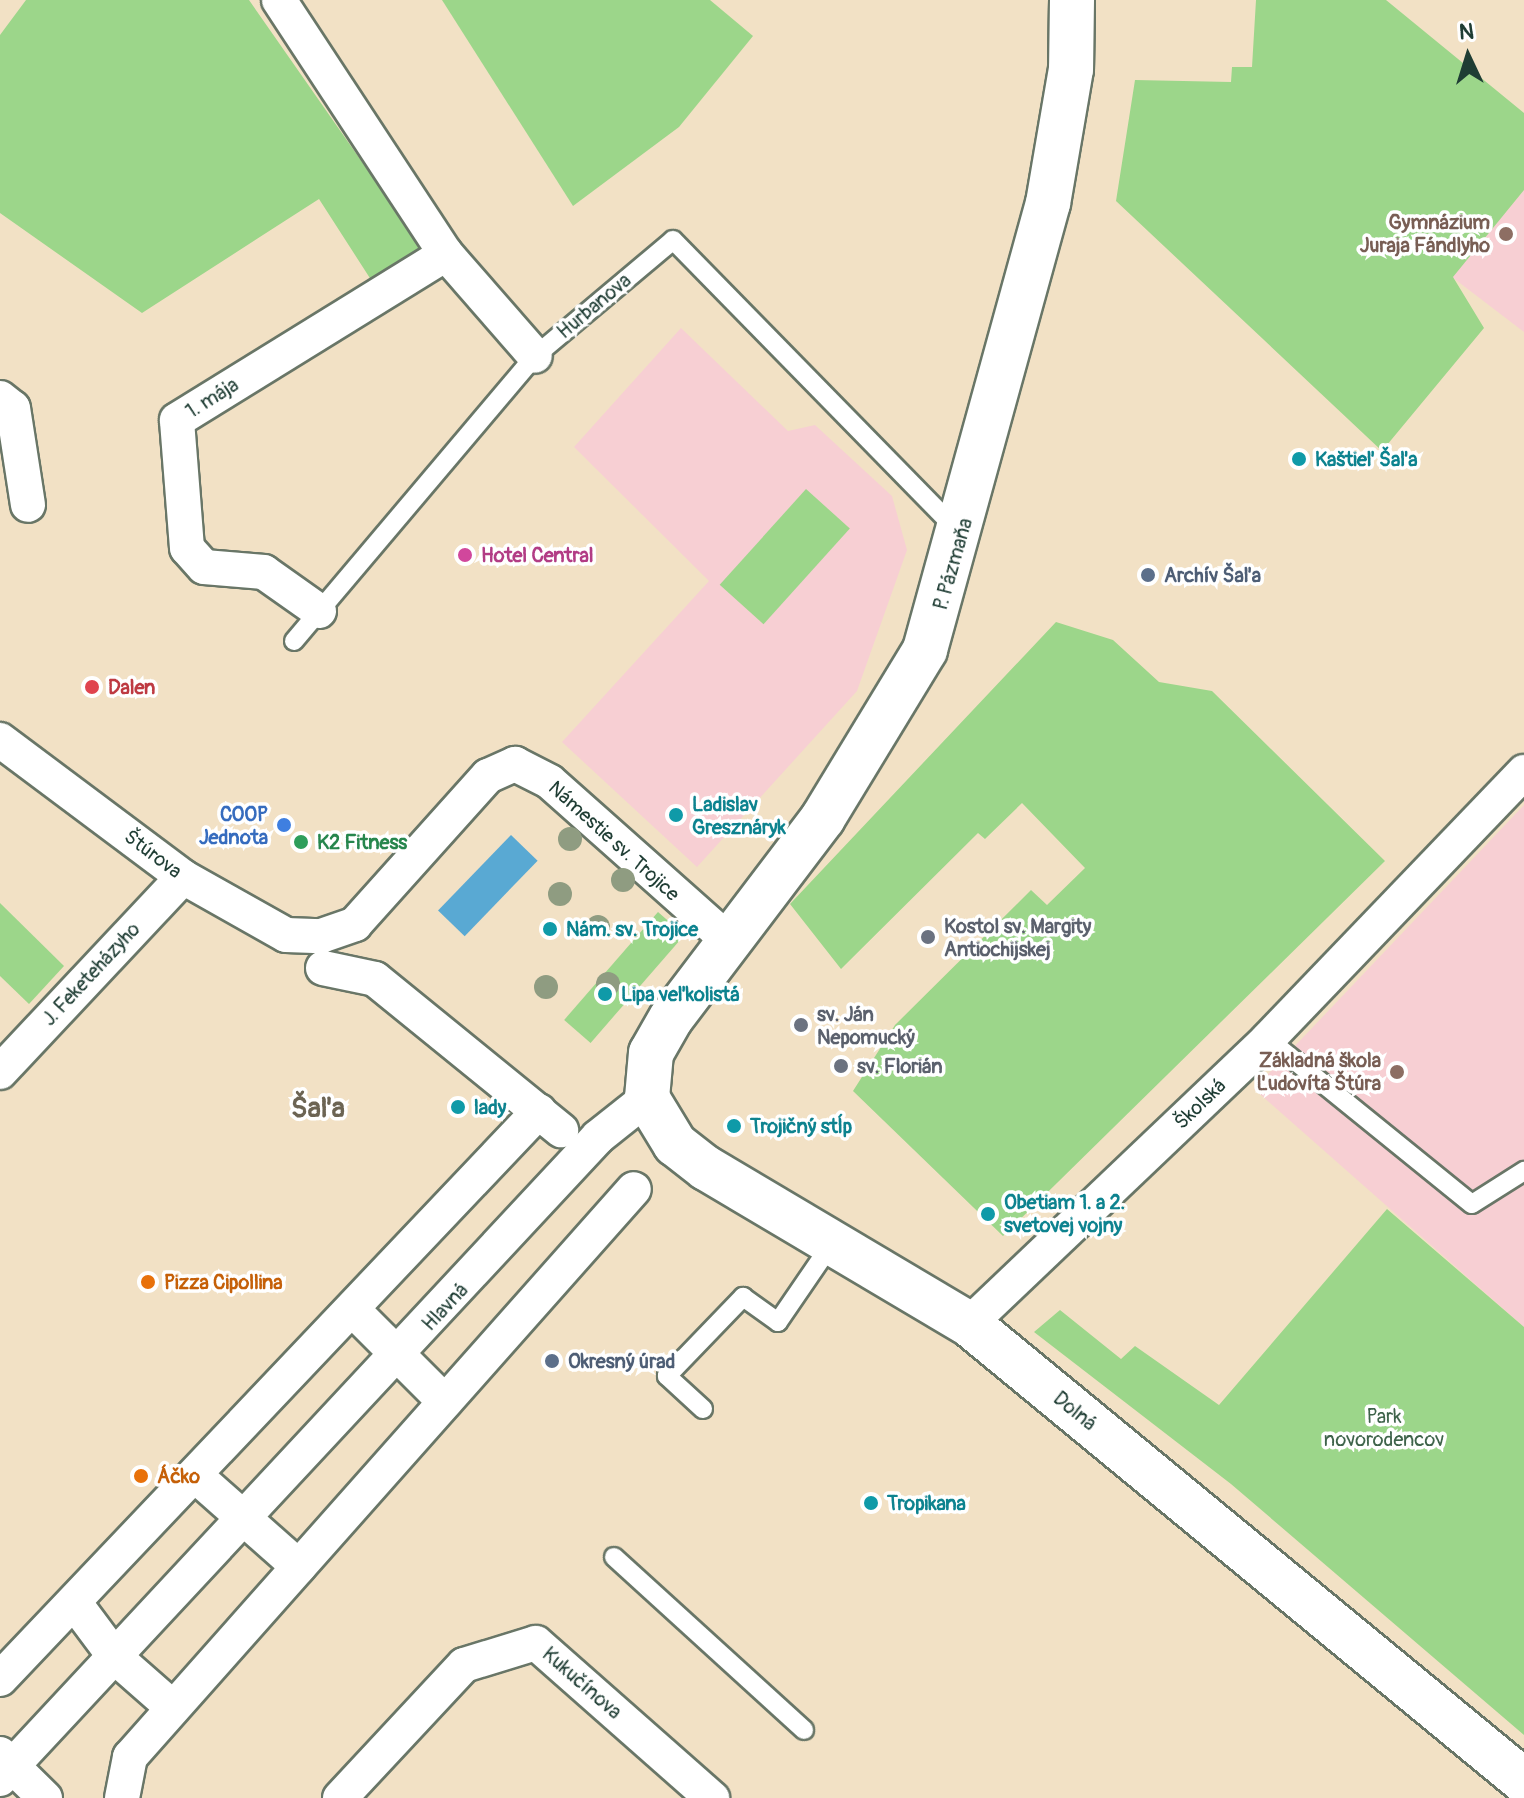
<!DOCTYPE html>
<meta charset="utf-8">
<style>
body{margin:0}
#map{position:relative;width:1524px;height:1798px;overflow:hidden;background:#f2e1c5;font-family:Pangolin,sans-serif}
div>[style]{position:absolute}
.built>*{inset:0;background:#f7cfd3}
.green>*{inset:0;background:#9cd68a;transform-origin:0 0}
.water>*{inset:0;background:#59a9d3;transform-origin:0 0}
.roads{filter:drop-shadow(2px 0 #697667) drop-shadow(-2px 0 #697667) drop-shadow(0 2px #697667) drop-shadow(0 -2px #697667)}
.lane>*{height:18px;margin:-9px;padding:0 9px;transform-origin:9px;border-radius:9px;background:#fff}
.street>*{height:34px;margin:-17px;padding:0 17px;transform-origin:17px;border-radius:17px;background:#fff}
.secondary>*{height:44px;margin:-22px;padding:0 22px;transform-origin:22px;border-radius:22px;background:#fff}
.trees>*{width:24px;height:24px;margin:-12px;border-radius:50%;background:#8f9c81}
.dots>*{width:22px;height:22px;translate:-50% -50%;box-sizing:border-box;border:4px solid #fff;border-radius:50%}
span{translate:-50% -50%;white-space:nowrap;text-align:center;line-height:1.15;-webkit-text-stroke:7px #fff;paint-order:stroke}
.education-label{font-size:20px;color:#785e54;font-weight:700}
.right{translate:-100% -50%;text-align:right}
.street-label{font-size:20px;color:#1f3d34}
.culture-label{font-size:20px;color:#0d838f;font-weight:700}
.left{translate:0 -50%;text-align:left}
.hotel-label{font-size:20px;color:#b23c85;font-weight:700}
.service-label{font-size:20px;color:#4e5e75;font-weight:700}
.health-label{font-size:20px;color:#be3a42;font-weight:700}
.shop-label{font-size:20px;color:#366cbe;font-weight:700}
.leisure-label{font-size:20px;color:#27864d;font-weight:700}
.worship-label{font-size:20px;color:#5b616d;font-weight:700}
.food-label{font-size:20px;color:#c56008;font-weight:700}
.park-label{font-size:20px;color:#3e634a}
.district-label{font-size:28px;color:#6c6453;font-weight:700}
.north{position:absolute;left:1428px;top:16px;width:80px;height:80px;-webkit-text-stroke:6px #fff;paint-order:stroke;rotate:356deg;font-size:22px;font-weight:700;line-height:32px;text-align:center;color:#1f3d34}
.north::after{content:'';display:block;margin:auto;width:28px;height:36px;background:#1f3d34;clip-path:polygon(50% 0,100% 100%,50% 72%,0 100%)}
</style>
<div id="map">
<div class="built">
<i style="clip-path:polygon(1524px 190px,1524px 332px,1452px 277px)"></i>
<i style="clip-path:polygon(681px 328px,788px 431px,815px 425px,892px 496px,907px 550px,857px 691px,697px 867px,562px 742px,709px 581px,574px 447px)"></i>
<i style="clip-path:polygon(1524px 805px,1524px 1327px,1254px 1089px)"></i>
</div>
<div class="green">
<i style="clip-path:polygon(26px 0,249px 0,427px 255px,375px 286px,319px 199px,142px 313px,0 213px,0 35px)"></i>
<i style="clip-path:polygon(442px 0,710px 0,753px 36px,679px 127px,573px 206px)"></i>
<i style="clip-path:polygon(1256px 0,1386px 0,1524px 113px,1524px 190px,1453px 277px,1484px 328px,1382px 451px,1116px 201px,1135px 80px,1231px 82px,1232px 67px,1252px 67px)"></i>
<i style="left:806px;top:489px;width:59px;height:129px;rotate:42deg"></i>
<i style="clip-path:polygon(1056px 622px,1113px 640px,1159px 682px,1212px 691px,1385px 861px,1003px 1236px,853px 1091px,895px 1025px,1031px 890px,1047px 905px,1085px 868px,1022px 803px,985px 839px,978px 833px,841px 969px,790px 904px)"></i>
<i style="clip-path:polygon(0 903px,64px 966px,29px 1004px,0 976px)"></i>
<i style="left:658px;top:912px;width:35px;height:143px;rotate:41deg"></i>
<i style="clip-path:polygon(1387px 1209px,1524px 1327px,1524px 1735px,1231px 1484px,1034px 1332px,1060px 1310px,1121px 1359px,1135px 1346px,1219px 1405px)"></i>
</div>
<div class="water">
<i style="left:511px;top:835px;width:37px;height:105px;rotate:44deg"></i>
</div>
<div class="roads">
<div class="lane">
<i style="left:294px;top:641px;width:373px;rotate:-49.8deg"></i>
<i style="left:535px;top:356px;width:180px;rotate:-40deg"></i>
<i style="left:673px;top:240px;width:406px;rotate:45.6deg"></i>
<i style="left:1268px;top:1039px;width:262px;rotate:39deg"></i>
<i style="left:1472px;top:1204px;width:62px;rotate:-32.4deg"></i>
<i style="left:703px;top:1409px;width:49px;rotate:-137.5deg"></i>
<i style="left:667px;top:1376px;width:110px;rotate:-46.1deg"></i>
<i style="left:743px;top:1297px;width:43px;rotate:35.5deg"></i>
<i style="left:778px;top:1322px;width:96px;rotate:-55.6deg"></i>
<i style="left:614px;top:1557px;width:257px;rotate:42.3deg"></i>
</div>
<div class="street">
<i style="left:279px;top:0;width:304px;rotate:56.7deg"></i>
<i style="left:446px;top:254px;width:135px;rotate:48.9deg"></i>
<i style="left:0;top:398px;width:16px;rotate:38deg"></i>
<i style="left:13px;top:408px;width:98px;rotate:81.2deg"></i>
<i style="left:319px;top:611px;width:67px;rotate:-144.7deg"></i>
<i style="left:264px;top:572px;width:60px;rotate:-175.2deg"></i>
<i style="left:204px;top:567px;width:25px;rotate:-132deg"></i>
<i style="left:187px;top:548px;width:128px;rotate:-94.5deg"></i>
<i style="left:177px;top:420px;width:316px;rotate:-31.7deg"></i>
<i style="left:0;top:740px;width:229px;rotate:36.8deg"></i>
<i style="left:183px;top:877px;width:118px;rotate:29.4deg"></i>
<i style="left:286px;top:935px;width:35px;rotate:2deg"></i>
<i style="left:321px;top:936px;width:36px;rotate:-19deg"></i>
<i style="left:355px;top:924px;width:199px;rotate:-48.1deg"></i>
<i style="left:488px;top:776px;width:30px;rotate:-24deg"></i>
<i style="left:515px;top:764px;width:39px;rotate:27deg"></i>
<i style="left:550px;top:782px;width:239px;rotate:41.6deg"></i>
<i style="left:323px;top:968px;width:53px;rotate:11.9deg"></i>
<i style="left:375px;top:979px;width:240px;rotate:39.1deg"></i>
<i style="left:0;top:1072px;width:267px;rotate:-46.8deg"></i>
<i style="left:355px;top:1312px;width:127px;rotate:45deg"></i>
<i style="left:969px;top:1324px;width:413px;rotate:-43.6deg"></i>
<i style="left:1268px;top:1039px;width:370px;rotate:-46.2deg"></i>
<i style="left:196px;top:1476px;width:137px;rotate:41.5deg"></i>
<i style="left:74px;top:1602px;width:69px;rotate:53.3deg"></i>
<i style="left:115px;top:1657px;width:77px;rotate:41.3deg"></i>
<i style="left:0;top:1679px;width:783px;rotate:-46.5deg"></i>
<i style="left:0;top:1754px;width:63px;rotate:44.4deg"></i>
<i style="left:0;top:1779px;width:877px;rotate:-47.03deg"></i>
<i style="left:598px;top:1137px;width:63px;rotate:-38.5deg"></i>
<i style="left:122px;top:1798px;width:42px;rotate:-79deg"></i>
<i style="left:130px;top:1757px;width:759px;rotate:-48.42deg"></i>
<i style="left:340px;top:1798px;width:182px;rotate:-47deg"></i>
<i style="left:464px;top:1665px;width:75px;rotate:-17deg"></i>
<i style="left:536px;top:1643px;width:235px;rotate:41.4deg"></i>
</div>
<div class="secondary">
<i style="left:1072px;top:0;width:69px;rotate:90.8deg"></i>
<i style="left:1071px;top:69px;width:136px;rotate:99.7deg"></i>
<i style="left:1048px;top:203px;width:464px;rotate:105.4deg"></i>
<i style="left:925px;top:650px;width:197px;rotate:121.3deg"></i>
<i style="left:823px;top:818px;width:251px;rotate:127.2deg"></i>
<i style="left:671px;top:1018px;width:40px;rotate:119.7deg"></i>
<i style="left:651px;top:1053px;width:45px;rotate:95.1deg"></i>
<i style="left:647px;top:1098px;width:54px;rotate:58.7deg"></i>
<i style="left:675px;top:1144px;width:39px;rotate:38deg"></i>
<i style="left:706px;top:1168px;width:306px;rotate:30.7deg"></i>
<i style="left:969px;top:1324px;width:719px;rotate:39.47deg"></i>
</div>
</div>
<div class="trees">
<i style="left:570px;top:839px"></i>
<i style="left:623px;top:880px"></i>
<i style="left:560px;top:894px"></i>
<i style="left:598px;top:927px"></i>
<i style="left:608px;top:984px"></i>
<i style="left:546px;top:987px"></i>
</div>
<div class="dots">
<i style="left:1506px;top:234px;background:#8d6e63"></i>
<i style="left:1299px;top:459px;background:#0f9aa8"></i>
<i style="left:465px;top:555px;background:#d1479c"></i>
<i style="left:1148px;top:575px;background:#5c6f8a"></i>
<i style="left:92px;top:687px;background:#e0444e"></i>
<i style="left:676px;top:815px;background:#0f9aa8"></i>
<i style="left:284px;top:825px;background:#3f7fe0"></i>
<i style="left:301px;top:842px;background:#2e9e5b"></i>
<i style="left:550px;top:929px;background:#0f9aa8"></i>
<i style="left:928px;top:937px;background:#6b7280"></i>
<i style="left:605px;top:994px;background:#0f9aa8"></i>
<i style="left:801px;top:1025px;background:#6b7280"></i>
<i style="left:841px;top:1066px;background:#6b7280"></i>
<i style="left:1397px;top:1072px;background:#8d6e63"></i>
<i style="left:458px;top:1107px;background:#0f9aa8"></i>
<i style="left:734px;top:1126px;background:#0f9aa8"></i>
<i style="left:988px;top:1214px;background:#0f9aa8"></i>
<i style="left:148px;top:1282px;background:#e8710a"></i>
<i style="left:552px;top:1361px;background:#5c6f8a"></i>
<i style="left:141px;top:1476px;background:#e8710a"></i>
<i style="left:871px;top:1503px;background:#0f9aa8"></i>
</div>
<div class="education-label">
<span class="right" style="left:1490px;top:234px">Gymnázium<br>Juraja Fándlyho</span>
<span class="right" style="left:1381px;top:1072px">Základná škola<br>Ľudovíta Štúra</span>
</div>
<div class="street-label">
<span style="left:594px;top:306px;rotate:-40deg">Hurbanova</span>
<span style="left:212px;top:398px;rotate:-32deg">1. mája</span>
<span style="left:953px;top:564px;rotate:-74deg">P. Pázmaňa</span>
<span style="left:614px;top:841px;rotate:42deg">Námestie sv. Trojice</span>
<span style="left:153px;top:854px;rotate:37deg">Štúrova</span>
<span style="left:91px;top:974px;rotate:-47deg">J. Feketeházyho</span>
<span style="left:1200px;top:1104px;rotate:-44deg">Školská</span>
<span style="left:445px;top:1307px;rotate:-47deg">Hlavná</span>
<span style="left:1075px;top:1411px;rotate:39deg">Dolná</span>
<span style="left:582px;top:1683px;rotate:41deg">Kukučínova</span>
</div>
<div class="culture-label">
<span class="left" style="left:1315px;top:459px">Kaštieľ Šaľa</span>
<span class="left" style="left:692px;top:816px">Ladislav<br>Gresznáryk</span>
<span class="left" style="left:566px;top:929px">Nám. sv. Trojice</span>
<span class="left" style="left:621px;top:994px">Lipa veľkolistá</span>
<span class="left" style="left:474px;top:1107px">lady</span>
<span class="left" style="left:750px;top:1126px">Trojičný stĺp</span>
<span class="left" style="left:1004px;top:1214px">Obetiam 1. a 2.<br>svetovej vojny</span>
<span class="left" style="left:887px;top:1503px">Tropikana</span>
</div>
<div class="hotel-label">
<span class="left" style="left:481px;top:555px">Hotel Central</span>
</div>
<div class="service-label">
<span class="left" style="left:1164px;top:575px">Archív Šaľa</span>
<span class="left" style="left:568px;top:1361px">Okresný úrad</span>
</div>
<div class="health-label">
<span class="left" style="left:108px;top:687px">Dalen</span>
</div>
<div class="shop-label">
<span class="right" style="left:268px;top:826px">COOP<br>Jednota</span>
</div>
<div class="leisure-label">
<span class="left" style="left:317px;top:842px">K2 Fitness</span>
</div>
<div class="worship-label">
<span class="left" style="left:944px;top:938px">Kostol sv. Margity<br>Antiochijskej</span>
<span class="left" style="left:817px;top:1026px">sv. Ján<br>Nepomucký</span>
<span class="left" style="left:857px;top:1066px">sv. Florián</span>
</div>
<div class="food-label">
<span class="left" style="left:164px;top:1282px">Pizza Cipollina</span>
<span class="left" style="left:157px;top:1476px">Áčko</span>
</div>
<div class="park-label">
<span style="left:1384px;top:1428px">Park<br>novorodencov</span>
</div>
<div class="district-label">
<span style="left:318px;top:1109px">Šaľa</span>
</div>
<div class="north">N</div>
</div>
